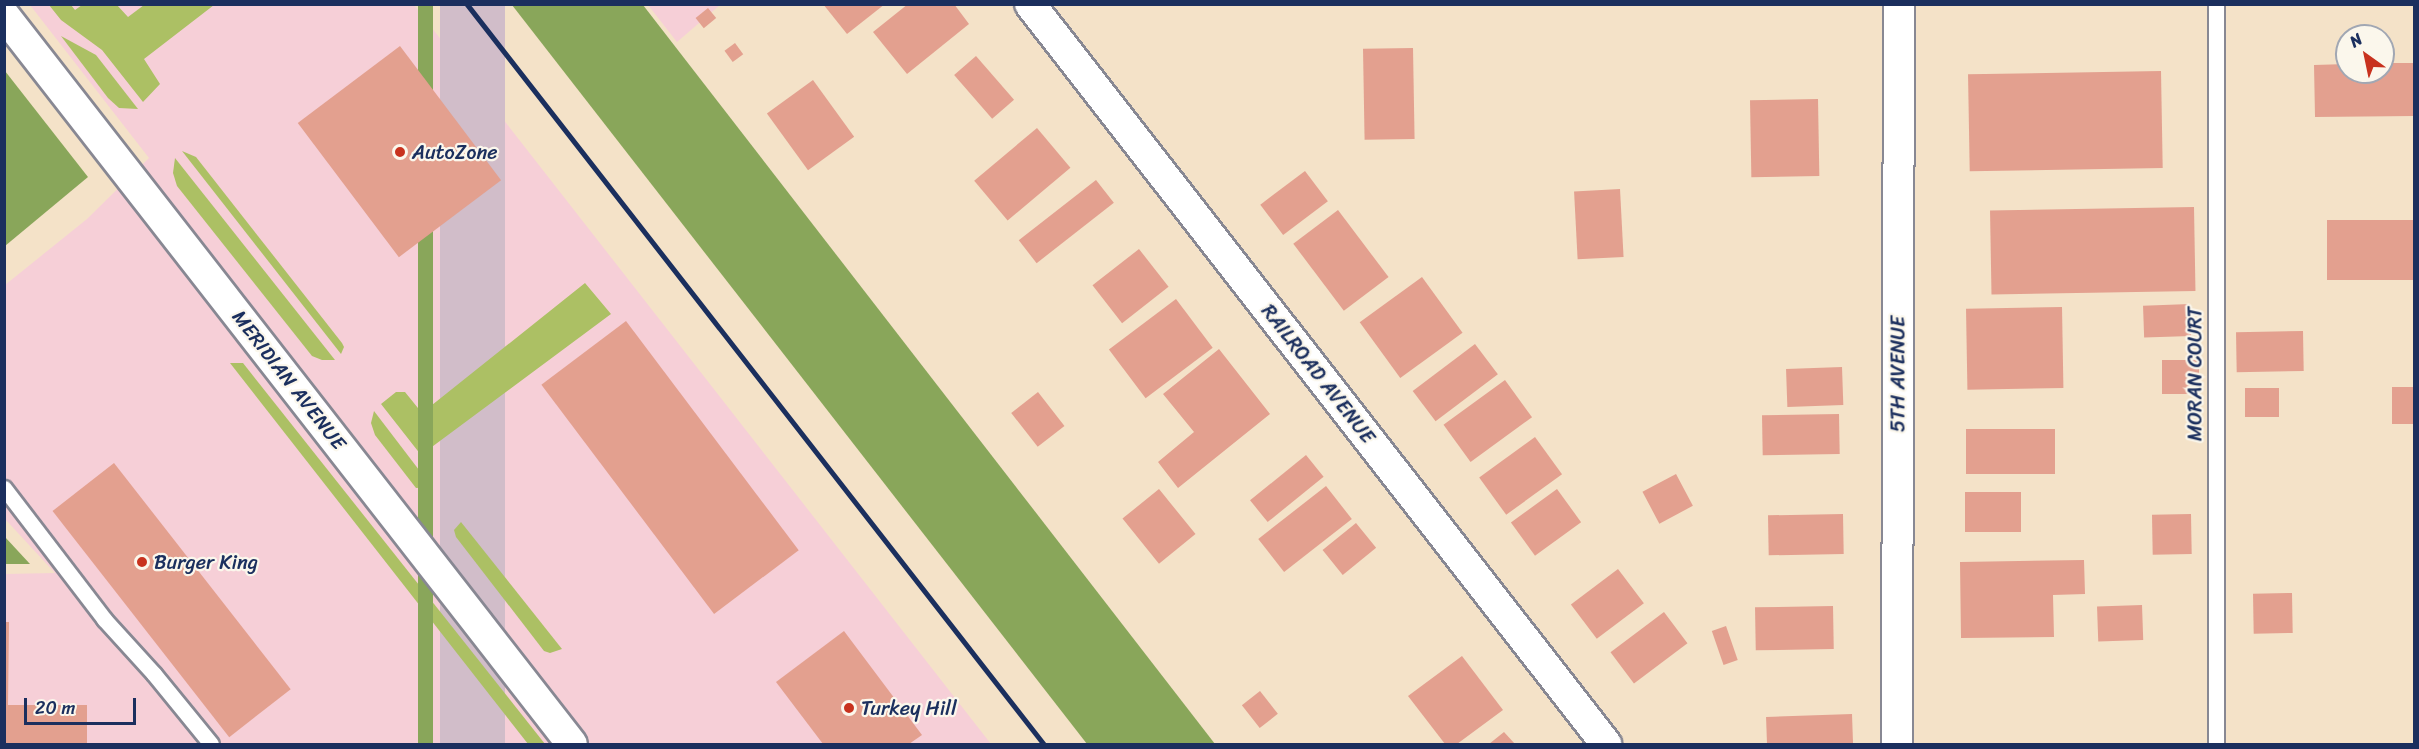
<!DOCTYPE html>
<style>
body{margin:0}
#map{position:relative;width:2419px;height:749px;overflow:hidden;background:#f4e2c8;font-family:Sriracha,sans-serif}
div>[style]{position:absolute}
.built>*{inset:0;background:#f6cfd7}
.industrial>*{inset:0;background:#d1bdc9;transform-origin:0 0}
.green>*{inset:0;background:#acc064}
.forest>*{inset:0;background:#89a65a;transform-origin:0 0}
.building>*{inset:0;background:#e3a08f;transform-origin:0 0}
.roads{filter:drop-shadow(2px 0 #888893) drop-shadow(-2px 0 #888893) drop-shadow(0 2px #888893) drop-shadow(0 -2px #888893)}
.service>*{height:15px;margin:-7.5px;padding:0 7.5px;transform-origin:7.5px;border-radius:7.5px;background:#fff}
.minor>*{height:30px;margin:-15px;padding:0 15px;transform-origin:15px;border-radius:15px;background:#fff}
.rail>*{height:4.5px;margin:-2.25px;padding:0 2.25px;transform-origin:2.25px;border-radius:2.25px;background:#1b2f5e}
.dots>*{width:16px;height:16px;translate:-50% -50%;box-sizing:border-box;border:3px solid #fbf7ec;border-radius:50%}
span{translate:-50% -50%;white-space:nowrap;text-align:center;line-height:1.15;-webkit-text-stroke:4.5px #fbf7ec;paint-order:stroke}
.poi-label{font-size:20px;color:#1b2f5e}
.left{translate:0 -50%;text-align:left}
.street-label{font-size:20px;color:#1b2f5e}
.frame{position:absolute;inset:0;border:6px solid #1b2f5e;pointer-events:none}
.north{position:absolute;left:2335px;top:24px;width:60px;height:60px;box-sizing:border-box;background:#fbf7ec;border:2px solid #a1a7b3;border-radius:50%;rotate:327deg;font-size:16px;font-weight:700;line-height:24px;text-align:center;color:#1b2f5e}
.north::after{content:'';display:block;margin:auto;width:21px;height:27px;background:#c8321e;clip-path:polygon(50% 0,100% 100%,50% 72%,0 100%)}
.scale{position:absolute;left:24px;top:698px;width:112px;height:27px;box-sizing:border-box;border:3px solid #1b2f5e;border-top:0;padding-left:8px;font-size:18px;line-height:21px;white-space:nowrap;color:#1b2f5e;-webkit-text-stroke:4px #fbf7ec;paint-order:stroke}
</style>
<div id="map">
<div class="built">
<i style="clip-path:polygon(30px 5px,414px 5px,991px 744px,5px 744px,5px 574px,55px 573px,5px 519px,5px 285px,87px 219px,149px 158px)"></i>
<i style="clip-path:polygon(648px 5px,720px 5px,677px 42px)"></i>
</div>
<div class="industrial">
<i style="left:440px;top:5px;width:65px;height:935px"></i>
</div>
<div class="green">
<i style="clip-path:polygon(49px 5px,71px 5px,75px 10px,82px 5px,117px 5px,128px 17px,144px 5px,214px 5px,144px 59px,160px 84px,143px 102px,102px 50px,61px 20px)"></i>
<i style="clip-path:polygon(61px 36px,96px 55px,138px 109px,119px 108px,108px 98px)"></i>
<i style="clip-path:polygon(182px 151px,196px 157px,342px 343px,344px 347px,341px 354px)"></i>
<i style="clip-path:polygon(175px 158px,335px 360px,322px 360px,312px 356px,177px 186px,173px 173px)"></i>
<i style="clip-path:polygon(585px 283px,611px 314px,421px 455px,381px 404px,396px 392px,405px 392px,422px 413px)"></i>
<i style="clip-path:polygon(230px 363px,243px 363px,545px 744px,528px 744px)"></i>
<i style="clip-path:polygon(374px 411px,432px 487px,416px 488px,375px 435px,371px 423px)"></i>
<i style="clip-path:polygon(461px 522px,562px 649px,550px 653px,544px 651px,456px 537px,454px 530px)"></i>
</div>
<div class="forest">
<i style="left:418px;top:5px;width:15px;height:938px"></i>
<i style="clip-path:polygon(512px 5px,643px 5px,1215px 744px,1087px 744px)"></i>
<i style="clip-path:polygon(5px 71px,88px 177px,5px 246px,4px 246px)"></i>
<i style="clip-path:polygon(5px 537px,30px 564px,5px 564px)"></i>
</div>
<div class="building">
<i style="clip-path:polygon(823px 4px,885px 4px,847px 34px)"></i>
<i style="clip-path:polygon(908px 4px,954px 4px,969px 24px,907px 74px,873px 32px)"></i>
<i style="left:708px;top:8px;width:13px;height:16px;rotate:51deg"></i>
<i style="left:735px;top:43px;width:14px;height:13px;rotate:54deg"></i>
<i style="left:400px;top:46px;width:168px;height:128px;rotate:53deg"></i>
<i style="left:1413px;top:48px;width:91px;height:50px;rotate:89deg"></i>
<i style="left:976px;top:56px;width:58px;height:29px;rotate:49deg"></i>
<i style="clip-path:polygon(2383px 63px,2413px 63px,2414px 116px,2315px 117px,2314px 65px,2347px 64px,2347px 72px,2383px 72px)"></i>
<i style="left:2161px;top:71px;width:97px;height:193px;rotate:89deg"></i>
<i style="left:813px;top:80px;width:70px;height:57px;rotate:54deg"></i>
<i style="left:1818px;top:99px;width:77px;height:68px;rotate:89deg"></i>
<i style="left:1037px;top:128px;width:52px;height:82px;rotate:50deg"></i>
<i style="left:1305px;top:171px;width:38px;height:56px;rotate:53deg"></i>
<i style="left:1096px;top:180px;width:29px;height:98px;rotate:52deg"></i>
<i style="left:1620px;top:189px;width:68px;height:46px;rotate:87deg"></i>
<i style="left:2194px;top:207px;width:84px;height:204px;rotate:89deg"></i>
<i style="left:1338px;top:210px;width:84px;height:56px;rotate:53deg"></i>
<i style="left:2414px;top:220px;width:60px;height:87px;rotate:90deg"></i>
<i style="left:1139px;top:249px;width:48px;height:59px;rotate:52deg"></i>
<i style="left:1422px;top:277px;width:69px;height:77px;rotate:54deg"></i>
<i style="left:1176px;top:299px;width:61px;height:84px;rotate:53deg"></i>
<i style="left:2190px;top:304px;width:32px;height:47px;rotate:88deg"></i>
<i style="left:2062px;top:307px;width:81px;height:96px;rotate:89deg"></i>
<i style="left:626px;top:321px;width:287px;height:106px;rotate:53deg"></i>
<i style="left:2303px;top:331px;width:40px;height:67px;rotate:89deg"></i>
<i style="left:1475px;top:344px;width:38px;height:78px;rotate:53deg"></i>
<i style="clip-path:polygon(1219px 349px,1270px 414px,1178px 488px,1158px 462px,1194px 432px,1163px 394px)"></i>
<i style="left:2199px;top:360px;width:34px;height:37px;rotate:90deg"></i>
<i style="left:1842px;top:367px;width:38px;height:56px;rotate:88deg"></i>
<i style="left:1505px;top:380px;width:46px;height:76px;rotate:54deg"></i>
<i style="left:2414px;top:387px;width:37px;height:22px;rotate:90deg"></i>
<i style="left:2245px;top:388px;width:34px;height:29px"></i>
<i style="left:1038px;top:392px;width:43px;height:34px;rotate:52deg"></i>
<i style="left:1839px;top:414px;width:40px;height:77px;rotate:89deg"></i>
<i style="left:2055px;top:429px;width:45px;height:89px;rotate:90deg"></i>
<i style="left:1535px;top:437px;width:46px;height:69px;rotate:54deg"></i>
<i style="left:1306px;top:455px;width:28px;height:72px;rotate:51deg"></i>
<i style="left:114px;top:463px;width:287px;height:78px;rotate:52deg"></i>
<i style="left:1676px;top:474px;width:36px;height:38px;rotate:62deg"></i>
<i style="left:1326px;top:486px;width:42px;height:86px;rotate:52deg"></i>
<i style="left:1159px;top:489px;width:58px;height:47px;rotate:51deg"></i>
<i style="left:1557px;top:489px;width:41px;height:57px;rotate:54deg"></i>
<i style="left:1965px;top:492px;width:56px;height:40px"></i>
<i style="left:1843px;top:514px;width:40px;height:75px;rotate:89deg"></i>
<i style="left:2191px;top:514px;width:40px;height:39px;rotate:89deg"></i>
<i style="left:1356px;top:523px;width:32px;height:43px;rotate:51deg"></i>
<i style="clip-path:polygon(2084px 560px,2085px 594px,2053px 595px,2054px 637px,1961px 638px,1960px 562px)"></i>
<i style="left:1618px;top:569px;width:43px;height:59px;rotate:53deg"></i>
<i style="left:2292px;top:593px;width:40px;height:39px;rotate:89deg"></i>
<i style="left:2142px;top:605px;width:35px;height:45px;rotate:88deg"></i>
<i style="left:1833px;top:606px;width:43px;height:78px;rotate:89deg"></i>
<i style="left:1664px;top:612px;width:39px;height:67px;rotate:53deg"></i>
<i style="clip-path:polygon(4px 622px,9px 622px,8px 705px,87px 705px,87px 744px,4px 744px)"></i>
<i style="left:1726px;top:626px;width:36px;height:15px;rotate:71deg"></i>
<i style="clip-path:polygon(844px 631px,922px 735px,909px 744px,823px 744px,776px 682px)"></i>
<i style="clip-path:polygon(1462px 656px,1503px 710px,1457px 744px,1445px 744px,1408px 696px)"></i>
<i style="left:1260px;top:691px;width:29px;height:23px;rotate:52deg"></i>
<i style="left:1852px;top:714px;width:30px;height:86px;rotate:88deg"></i>
<i style="clip-path:polygon(1504px 732px,1515px 744px,1489px 744px)"></i>
</div>
<div class="roads">
<div class="service">
<i style="left:4px;top:488px;width:165px;rotate:52.6deg"></i>
<i style="left:104px;top:619px;width:74px;rotate:47.7deg"></i>
<i style="left:154px;top:674px;width:90px;rotate:50.8deg"></i>
<i style="left:2216px;top:744px;width:740px;rotate:-90deg"></i>
</div>
<div class="minor">
<i style="left:1030px;top:4px;width:938px;rotate:52.1deg"></i>
<i style="left:4px;top:15px;width:924px;rotate:52.08deg"></i>
<i style="left:1897px;top:744px;width:740px;rotate:-89.85deg"></i>
</div>
</div>
<div class="rail">
<i style="left:467px;top:4px;width:938px;rotate:52.06deg"></i>
</div>
<div class="dots">
<i style="left:400px;top:152px;background:#c8321e"></i>
<i style="left:142px;top:562px;background:#c8321e"></i>
<i style="left:849px;top:708px;background:#c8321e"></i>
</div>
<div class="poi-label">
<span class="left" style="left:412px;top:152px">AutoZone</span>
<span class="left" style="left:154px;top:562px">Burger King</span>
<span class="left" style="left:861px;top:708px">Turkey Hill</span>
</div>
<div class="street-label">
<span style="left:1318px;top:374px;rotate:52deg">RAILROAD AVENUE</span>
<span style="left:1898px;top:374px;rotate:-90deg">5TH AVENUE</span>
<span style="left:2195px;top:374px;rotate:-90deg">MORAN COURT</span>
<span style="left:289px;top:380px;rotate:52deg">MERIDIAN AVENUE</span>
</div>
<div class="frame"></div>
<div class="north">N</div>
<div class="scale">20 m</div>
</div>
